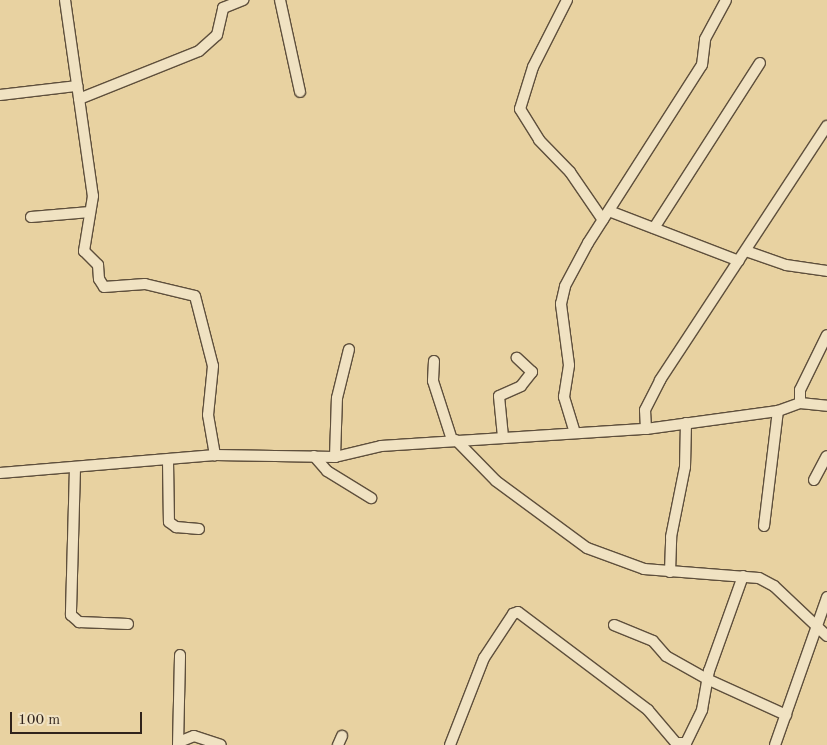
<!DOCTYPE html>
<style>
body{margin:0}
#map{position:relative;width:827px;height:745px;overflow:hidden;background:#e8d2a1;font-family:"Old Standard TT",serif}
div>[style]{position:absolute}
.roads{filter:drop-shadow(1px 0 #5e4f3c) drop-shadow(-1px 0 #5e4f3c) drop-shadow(0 1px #5e4f3c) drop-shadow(0 -1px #5e4f3c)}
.street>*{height:10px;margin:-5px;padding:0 5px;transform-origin:5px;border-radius:5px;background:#f0e2c2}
span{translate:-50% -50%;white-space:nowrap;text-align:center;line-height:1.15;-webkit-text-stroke:4px #f0e2c2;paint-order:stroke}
.scale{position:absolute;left:10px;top:712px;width:132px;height:22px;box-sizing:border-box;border:2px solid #30231b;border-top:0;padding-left:6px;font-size:15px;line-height:18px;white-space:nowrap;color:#30231b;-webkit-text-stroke:4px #f0e2c2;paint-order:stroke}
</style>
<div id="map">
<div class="roads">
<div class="street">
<i style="left:65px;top:0;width:198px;rotate:81.9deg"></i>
<i style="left:93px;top:196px;width:56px;rotate:99.3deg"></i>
<i style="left:84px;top:251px;width:20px;rotate:45deg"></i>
<i style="left:98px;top:265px;width:14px;rotate:86deg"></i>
<i style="left:99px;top:279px;width:9px;rotate:58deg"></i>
<i style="left:104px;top:287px;width:41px;rotate:-4.2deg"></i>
<i style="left:145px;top:284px;width:51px;rotate:13.5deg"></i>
<i style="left:195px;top:296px;width:72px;rotate:75.6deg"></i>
<i style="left:213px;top:366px;width:49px;rotate:95.8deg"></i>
<i style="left:208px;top:415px;width:41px;rotate:80.1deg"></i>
<i style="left:280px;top:0;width:94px;rotate:77.7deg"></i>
<i style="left:567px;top:0;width:75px;rotate:116.9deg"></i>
<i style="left:533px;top:67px;width:44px;rotate:107.2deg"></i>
<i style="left:520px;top:109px;width:36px;rotate:58deg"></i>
<i style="left:539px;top:140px;width:45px;rotate:45.9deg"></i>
<i style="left:570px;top:172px;width:58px;rotate:55.5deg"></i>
<i style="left:0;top:95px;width:78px;rotate:-6.7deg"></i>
<i style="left:79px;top:99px;width:129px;rotate:-21.8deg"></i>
<i style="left:199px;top:51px;width:24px;rotate:-42deg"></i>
<i style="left:217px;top:35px;width:28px;rotate:-77deg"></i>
<i style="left:223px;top:8px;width:22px;rotate:-22deg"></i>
<i style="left:609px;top:211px;width:139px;rotate:21deg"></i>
<i style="left:31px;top:217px;width:59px;rotate:-4.8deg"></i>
<i style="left:654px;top:228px;width:196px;rotate:-57.3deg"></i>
<i style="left:746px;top:251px;width:42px;rotate:19.3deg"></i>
<i style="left:786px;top:265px;width:41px;rotate:8.3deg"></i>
<i style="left:434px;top:361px;width:20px;rotate:93deg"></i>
<i style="left:433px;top:381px;width:62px;rotate:72.1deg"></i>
<i style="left:800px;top:403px;width:13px;rotate:-90deg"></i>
<i style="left:800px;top:390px;width:61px;rotate:-63.9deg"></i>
<i style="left:646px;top:429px;width:19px;rotate:-93deg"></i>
<i style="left:645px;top:410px;width:34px;rotate:-63deg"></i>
<i style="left:660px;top:380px;width:304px;rotate:-56.7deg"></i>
<i style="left:575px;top:433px;width:38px;rotate:-107deg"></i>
<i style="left:564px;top:397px;width:32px;rotate:-81deg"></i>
<i style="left:569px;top:365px;width:62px;rotate:-97.5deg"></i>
<i style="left:561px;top:304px;width:18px;rotate:-77deg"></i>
<i style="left:565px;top:286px;width:49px;rotate:-61.9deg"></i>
<i style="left:588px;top:243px;width:211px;rotate:-57.4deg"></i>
<i style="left:702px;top:65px;width:26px;rotate:-83deg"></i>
<i style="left:705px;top:39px;width:44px;rotate:-61.7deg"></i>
<i style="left:503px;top:437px;width:41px;rotate:-95.6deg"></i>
<i style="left:499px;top:396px;width:24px;rotate:-24deg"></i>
<i style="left:521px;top:386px;width:18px;rotate:-52deg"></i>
<i style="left:532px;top:372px;width:21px;rotate:-137deg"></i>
<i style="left:456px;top:440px;width:57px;rotate:45.7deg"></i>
<i style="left:496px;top:481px;width:113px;rotate:36.4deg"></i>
<i style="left:587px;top:548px;width:61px;rotate:20.2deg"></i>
<i style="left:644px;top:569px;width:115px;rotate:4.5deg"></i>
<i style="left:759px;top:578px;width:17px;rotate:28deg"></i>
<i style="left:774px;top:586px;width:73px;rotate:43.3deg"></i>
<i style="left:314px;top:456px;width:20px;rotate:49deg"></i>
<i style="left:327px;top:471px;width:52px;rotate:31.5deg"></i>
<i style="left:335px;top:457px;width:59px;rotate:-88.1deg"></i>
<i style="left:337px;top:398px;width:50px;rotate:-76.2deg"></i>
<i style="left:168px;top:461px;width:61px;rotate:89.1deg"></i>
<i style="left:169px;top:522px;width:9px;rotate:36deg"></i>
<i style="left:176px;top:527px;width:23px;rotate:5deg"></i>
<i style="left:75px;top:468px;width:147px;rotate:91.6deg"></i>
<i style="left:71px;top:615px;width:11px;rotate:41deg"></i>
<i style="left:79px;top:622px;width:49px;rotate:2.3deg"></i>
<i style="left:0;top:473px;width:216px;rotate:-4.8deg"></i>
<i style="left:215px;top:455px;width:120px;rotate:1deg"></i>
<i style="left:335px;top:457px;width:47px;rotate:-13.4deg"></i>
<i style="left:381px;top:446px;width:266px;rotate:-3.7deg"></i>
<i style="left:646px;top:429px;width:133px;rotate:-7.8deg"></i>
<i style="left:778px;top:411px;width:23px;rotate:-20deg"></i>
<i style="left:800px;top:403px;width:27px;rotate:6deg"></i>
<i style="left:814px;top:480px;width:27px;rotate:-62deg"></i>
<i style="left:764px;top:526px;width:116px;rotate:-83.1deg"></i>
<i style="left:670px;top:572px;width:35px;rotate:-88deg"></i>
<i style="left:671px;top:537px;width:71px;rotate:-78.7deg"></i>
<i style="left:685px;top:467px;width:44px;rotate:-88.7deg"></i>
<i style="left:614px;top:625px;width:42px;rotate:22.3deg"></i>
<i style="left:653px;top:641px;width:20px;rotate:49deg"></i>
<i style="left:666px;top:656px;width:47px;rotate:29.3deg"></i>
<i style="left:707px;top:679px;width:87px;rotate:24.5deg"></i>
<i style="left:179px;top:742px;width:16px;rotate:-22deg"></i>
<i style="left:194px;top:736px;width:28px;rotate:18deg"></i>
<i style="left:178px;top:745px;width:90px;rotate:-88.7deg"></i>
<i style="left:338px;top:745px;width:10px;rotate:-66deg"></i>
<i style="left:450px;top:745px;width:93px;rotate:-68.7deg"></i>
<i style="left:484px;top:658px;width:53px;rotate:-56.6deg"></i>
<i style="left:513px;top:614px;width:5px;rotate:-22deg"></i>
<i style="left:518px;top:612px;width:163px;rotate:37deg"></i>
<i style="left:648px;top:710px;width:43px;rotate:49.7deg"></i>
<i style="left:676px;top:743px;width:10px"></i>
<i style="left:686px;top:743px;width:37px;rotate:-64deg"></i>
<i style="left:702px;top:710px;width:40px;rotate:-80deg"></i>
<i style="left:709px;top:671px;width:101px;rotate:-70.3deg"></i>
<i style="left:775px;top:745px;width:157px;rotate:-70.6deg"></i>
</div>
</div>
<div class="scale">100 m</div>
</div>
